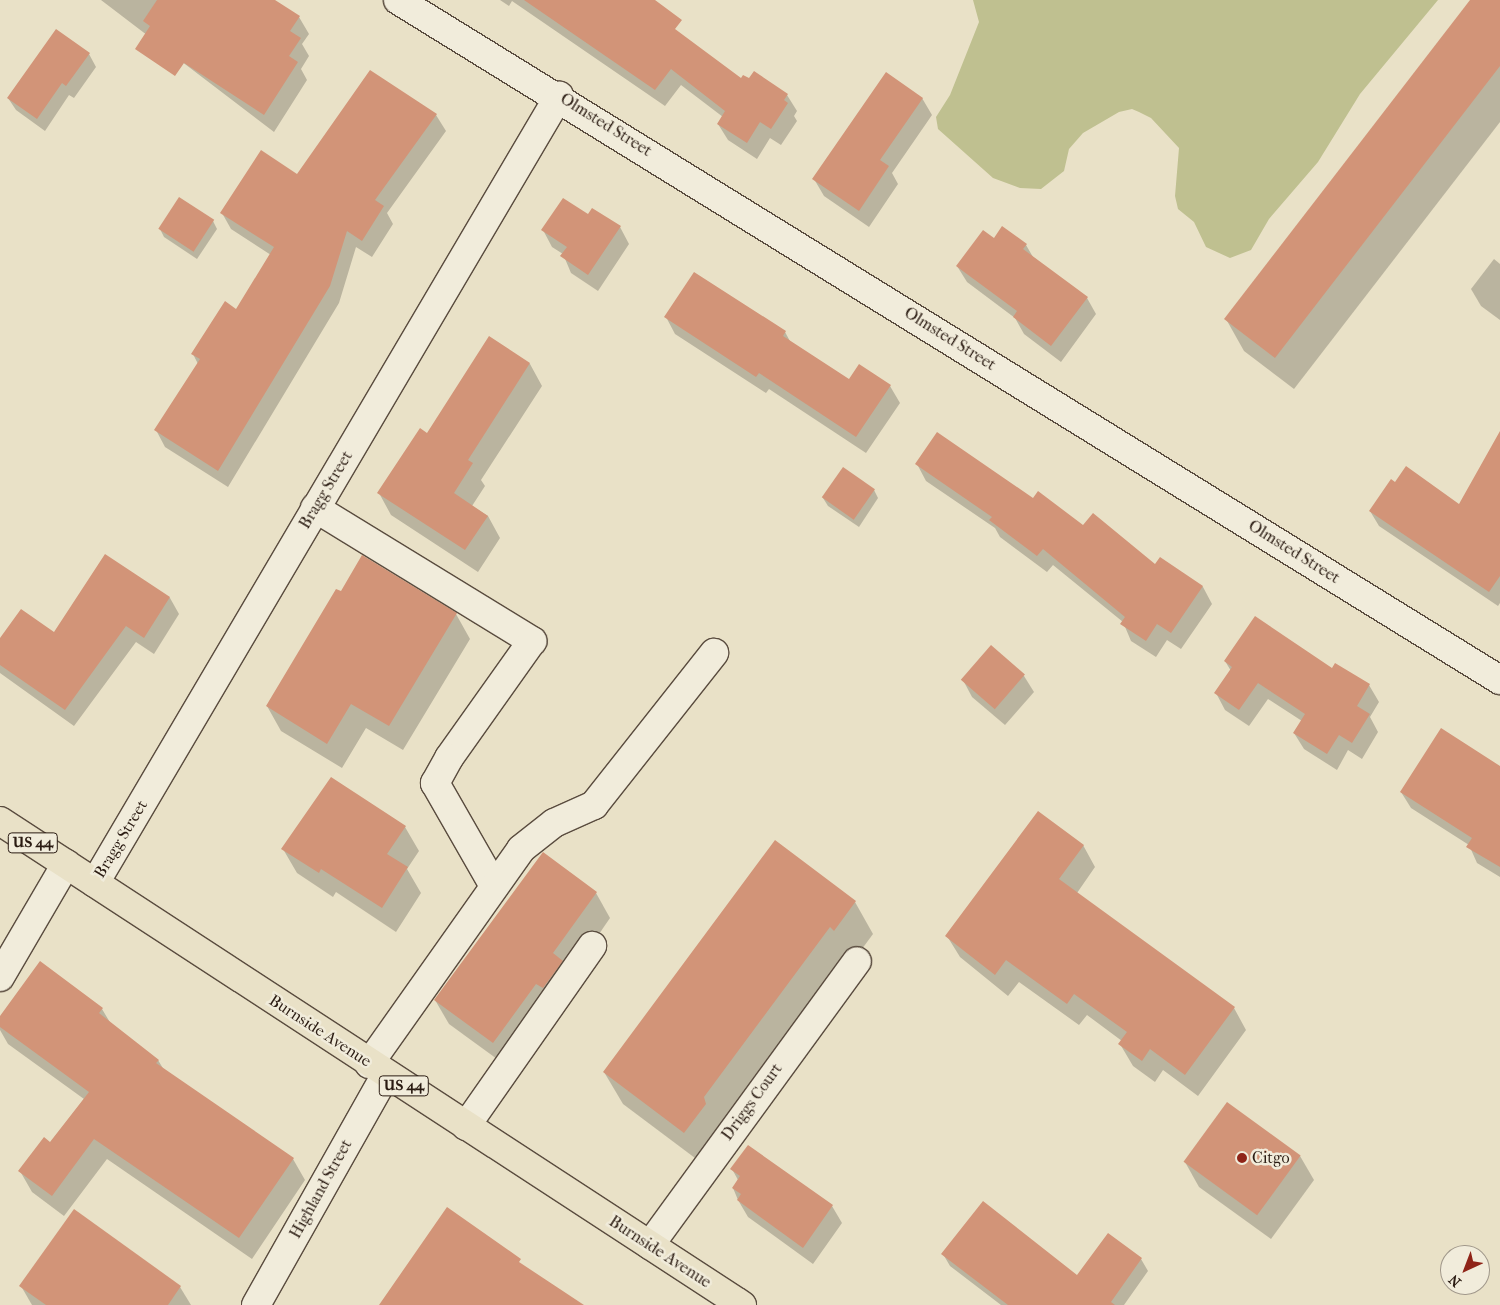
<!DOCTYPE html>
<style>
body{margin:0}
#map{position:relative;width:1500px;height:1305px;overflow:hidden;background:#e9e1c7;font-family:"IM FELL French Canon",serif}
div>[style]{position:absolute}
.green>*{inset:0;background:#bfc090}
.shadow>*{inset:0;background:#0003}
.building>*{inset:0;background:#d29478;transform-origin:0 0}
.roads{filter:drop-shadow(1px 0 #5a4c3f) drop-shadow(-1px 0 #5a4c3f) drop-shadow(0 1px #5a4c3f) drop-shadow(0 -1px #5a4c3f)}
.minor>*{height:28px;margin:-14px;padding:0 14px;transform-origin:14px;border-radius:14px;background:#f1ecdb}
.major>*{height:28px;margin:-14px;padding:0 14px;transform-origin:14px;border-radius:14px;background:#e9e1c7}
.dots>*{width:14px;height:14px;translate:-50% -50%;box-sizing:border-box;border:2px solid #f1ecdb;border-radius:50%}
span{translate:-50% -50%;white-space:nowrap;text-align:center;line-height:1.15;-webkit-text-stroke:5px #f1ecdb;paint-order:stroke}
.shield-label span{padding:1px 4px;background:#f1ecdb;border:1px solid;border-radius:4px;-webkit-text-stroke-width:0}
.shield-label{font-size:15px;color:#2a1b12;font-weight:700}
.street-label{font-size:16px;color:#2a1b12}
.poi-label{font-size:16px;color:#2a1b12}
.left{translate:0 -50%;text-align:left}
.north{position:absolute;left:1440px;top:1245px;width:50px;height:50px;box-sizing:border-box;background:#f1ecdb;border:1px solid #a1988b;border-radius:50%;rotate:223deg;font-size:14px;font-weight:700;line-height:20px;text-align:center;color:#2a1b12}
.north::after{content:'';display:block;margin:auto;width:18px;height:22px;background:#8f2418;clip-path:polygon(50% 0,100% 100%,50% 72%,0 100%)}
</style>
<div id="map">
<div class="green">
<i style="clip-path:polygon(973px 0,1438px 0,1360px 94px,1318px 162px,1269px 219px,1251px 250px,1230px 258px,1206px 247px,1194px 222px,1178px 209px,1175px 196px,1179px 148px,1151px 118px,1139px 112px,1132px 109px,1119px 112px,1083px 133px,1069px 149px,1064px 171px,1041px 189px,1020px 188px,993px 178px,938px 129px,936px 117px,950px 95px,979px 22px)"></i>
</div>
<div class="shadow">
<i style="clip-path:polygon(101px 0,273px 0,299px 17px,309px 34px,302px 44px,309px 56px,301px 69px,307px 80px,274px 132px)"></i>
<i style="clip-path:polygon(500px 0,631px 0,741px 79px,787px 95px,797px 111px,794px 116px,797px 121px,781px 145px,770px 138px,757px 159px,728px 140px,718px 124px,723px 117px,681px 85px,665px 106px,512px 1px,509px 6px)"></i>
<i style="clip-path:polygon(1471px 0,1500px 0,1500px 122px,1294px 389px,1244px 351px,1226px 319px)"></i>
<i style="clip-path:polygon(89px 54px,96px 67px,74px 98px,69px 95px,45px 131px,16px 110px,8px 98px)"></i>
<i style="clip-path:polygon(922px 98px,932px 115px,892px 173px,898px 184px,869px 227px,824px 196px,814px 179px)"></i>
<i style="clip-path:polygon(436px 115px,446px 131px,387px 213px,393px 224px,372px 257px,356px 247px,339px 303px,228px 487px,165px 447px,156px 430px,198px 364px,193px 354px,237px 310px,271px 255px,231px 229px,222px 213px)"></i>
<i style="clip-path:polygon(588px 216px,620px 227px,629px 244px,598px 291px,571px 273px,563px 254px,552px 247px,543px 230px)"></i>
<i style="clip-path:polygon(213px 221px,217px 229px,197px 259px,164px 237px,160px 229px)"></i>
<i style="clip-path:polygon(994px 239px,1026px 245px,1033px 257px,1087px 298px,1096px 314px,1061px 362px,1024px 334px,1015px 318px,967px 282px,957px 266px)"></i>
<i style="clip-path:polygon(1494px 259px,1500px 264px,1500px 320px,1481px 306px,1471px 289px)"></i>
<i style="clip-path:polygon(666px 317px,785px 332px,791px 343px,849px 380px,890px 386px,900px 403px,866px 453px,769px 389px,766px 393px,675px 334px)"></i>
<i style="clip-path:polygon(489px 338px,530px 364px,542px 386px,481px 480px,485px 486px,472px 506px,488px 516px,500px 538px,478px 572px,391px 515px,379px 493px,428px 434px)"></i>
<i style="clip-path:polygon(1500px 442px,1500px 603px,1498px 606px,1379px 526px,1370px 511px,1459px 506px)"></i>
<i style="clip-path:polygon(917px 464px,1034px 500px,1156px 566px,1161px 559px,1203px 587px,1212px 604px,1181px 649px,1167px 640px,1156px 657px,1131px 641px,1123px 622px,1053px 565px,1047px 572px,1000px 537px,995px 528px,926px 481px)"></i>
<i style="clip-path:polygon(874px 490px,878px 498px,859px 527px,828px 506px,823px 498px)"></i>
<i style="clip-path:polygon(105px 555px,170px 598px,179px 614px,154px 654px,136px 642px,74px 726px,0 673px,0 641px,54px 634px)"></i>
<i style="clip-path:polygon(456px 614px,470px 639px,403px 750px,366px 728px,342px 768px,281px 731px,267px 706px)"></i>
<i style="clip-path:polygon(1225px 661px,1333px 670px,1369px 685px,1379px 702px,1370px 717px,1378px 732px,1362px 759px,1348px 750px,1337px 770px,1304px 749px,1294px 733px,1302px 721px,1268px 699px,1249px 726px,1225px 710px,1216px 693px,1231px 671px)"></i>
<i style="clip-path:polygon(1024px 676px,1034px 692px,1005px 725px,972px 697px,963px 680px)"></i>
<i style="clip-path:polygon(1500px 767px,1500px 877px,1477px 863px,1469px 845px,1411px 808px,1401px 792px)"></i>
<i style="clip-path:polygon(405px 827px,419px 851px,407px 869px,421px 893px,396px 932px,336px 892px,333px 897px,297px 873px,283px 849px)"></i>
<i style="clip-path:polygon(1083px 845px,1095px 867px,1077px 893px,1234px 1008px,1246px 1030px,1198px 1096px,1163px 1070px,1155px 1082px,1133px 1066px,1120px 1044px,1122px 1041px,1087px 1015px,1079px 1025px,1019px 982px,1008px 996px,960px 957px,947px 936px)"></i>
<i style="clip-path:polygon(596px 893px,610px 918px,508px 1067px,449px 1024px,435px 1000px)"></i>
<i style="clip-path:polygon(855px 902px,873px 934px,703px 1164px,623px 1104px,604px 1072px)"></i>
<i style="clip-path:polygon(102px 1009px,111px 1024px,158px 1060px,164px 1070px,293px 1159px,305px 1180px,252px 1259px,107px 1159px,64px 1216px,32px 1192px,20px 1171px,50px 1143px,84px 1099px,8px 1044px,0 1030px,0 1018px)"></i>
<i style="clip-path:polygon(748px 1146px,832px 1206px,842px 1223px,813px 1264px,748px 1217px,738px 1200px,733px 1188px,738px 1180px,732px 1169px)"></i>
<i style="clip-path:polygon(1300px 1156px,1314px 1180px,1271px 1239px,1199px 1187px,1185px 1162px)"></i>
<i style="clip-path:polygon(74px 1211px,180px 1287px,191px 1305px,32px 1305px,21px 1286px)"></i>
<i style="clip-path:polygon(1108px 1234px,1141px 1259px,1148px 1271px,1124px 1305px,1001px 1305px,950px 1266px,943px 1254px,1077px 1277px)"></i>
</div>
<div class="building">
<i style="clip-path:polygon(157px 0,275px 0,300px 16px,290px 31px,301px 38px,289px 56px,298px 62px,264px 115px,184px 63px,175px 76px,135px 49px,150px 26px,143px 21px)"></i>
<i style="clip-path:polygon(524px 0,655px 0,682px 20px,675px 29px,741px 78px,743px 75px,749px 78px,754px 71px,788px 94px,784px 100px,788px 103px,771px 129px,760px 122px,747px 143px,717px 124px,725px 111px,671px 69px,655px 90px)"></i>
<i style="clip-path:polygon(1470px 0,1500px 0,1500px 66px,1275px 358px,1224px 319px)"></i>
<i style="clip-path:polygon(56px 29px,90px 53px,66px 86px,62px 83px,37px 119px,7px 98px)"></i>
<i style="clip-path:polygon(370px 70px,437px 114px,375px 200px,384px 206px,362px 241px,347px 231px,330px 286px,218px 471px,154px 430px,200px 359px,191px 354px,225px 301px,236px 309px,274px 247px,220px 213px,261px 150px,297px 174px)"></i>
<i style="clip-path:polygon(886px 72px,923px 98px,880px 160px,889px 166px,859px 211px,812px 179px)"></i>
<i style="left:179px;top:197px;width:42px;height:38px;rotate:33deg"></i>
<i style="clip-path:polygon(563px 198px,588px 214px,592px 208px,621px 226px,588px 275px,560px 256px,567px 247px,541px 230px)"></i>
<i style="clip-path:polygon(1002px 226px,1027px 244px,1023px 249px,1088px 297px,1051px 346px,1013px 317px,1017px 311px,956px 266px,983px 230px,994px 238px)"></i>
<i style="clip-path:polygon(694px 272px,786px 331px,783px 336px,849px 379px,859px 364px,891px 385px,856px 437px,759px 373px,756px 377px,664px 317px)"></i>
<i style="clip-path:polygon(489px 336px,530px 363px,468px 460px,473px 463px,454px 493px,488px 516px,465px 550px,377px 493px,420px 428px,427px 433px)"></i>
<i style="clip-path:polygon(1500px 431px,1500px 576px,1489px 592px,1369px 511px,1391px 479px,1395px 482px,1406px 466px,1459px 504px)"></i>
<i style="clip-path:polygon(937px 432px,1033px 498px,1038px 491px,1083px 525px,1093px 513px,1155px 564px,1160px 557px,1203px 586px,1171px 633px,1157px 624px,1146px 641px,1120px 624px,1125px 617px,1043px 549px,1037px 556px,989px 520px,992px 517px,915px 464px)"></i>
<i style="left:843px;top:467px;width:39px;height:37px;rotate:35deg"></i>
<i style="clip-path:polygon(105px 554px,170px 597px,144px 638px,126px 626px,65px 710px,0 665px,0 638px,21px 609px,54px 632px)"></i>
<i style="clip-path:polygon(362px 555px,457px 613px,389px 726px,351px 704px,327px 744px,266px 706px,336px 589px,341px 591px)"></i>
<i style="clip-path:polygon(1255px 616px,1332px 668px,1335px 663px,1370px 684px,1357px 706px,1370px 714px,1352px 743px,1339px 735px,1327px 754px,1293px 733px,1305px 714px,1258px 683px,1239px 710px,1214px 693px,1232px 667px,1224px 661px)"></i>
<i style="left:991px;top:645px;width:45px;height:46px;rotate:41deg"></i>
<i style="clip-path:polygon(1441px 728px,1500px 766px,1500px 867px,1466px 847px,1472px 838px,1400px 792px)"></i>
<i style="clip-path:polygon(331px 777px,406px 826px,387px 854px,408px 867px,382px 908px,321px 869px,319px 873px,281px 849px)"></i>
<i style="clip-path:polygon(1038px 811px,1084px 845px,1059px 879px,1235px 1007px,1185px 1075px,1150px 1049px,1142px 1061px,1118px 1044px,1127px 1032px,1074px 994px,1067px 1004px,1006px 960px,995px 975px,945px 936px)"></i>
<i style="clip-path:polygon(775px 840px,856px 901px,834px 931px,830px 927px,704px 1097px,706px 1104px,684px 1133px,603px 1072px)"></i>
<i style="clip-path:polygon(543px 852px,597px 892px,553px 953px,563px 961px,543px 988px,536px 984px,493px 1043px,434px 1000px)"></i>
<i style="clip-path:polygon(40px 961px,103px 1008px,99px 1013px,159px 1060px,156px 1063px,294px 1158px,239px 1238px,94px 1139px,52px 1196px,18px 1171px,44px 1137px,50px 1142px,89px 1092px,0 1027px,0 1016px)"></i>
<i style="left:1227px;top:1102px;width:91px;height:74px;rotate:36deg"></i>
<i style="clip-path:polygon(748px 1145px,833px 1205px,803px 1248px,737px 1200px,741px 1194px,732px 1188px,740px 1176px,730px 1169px)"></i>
<i style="clip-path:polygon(983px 1201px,1077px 1275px,1108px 1233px,1142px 1258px,1111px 1302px,1115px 1305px,1008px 1305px,941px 1254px)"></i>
<i style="clip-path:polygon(447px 1207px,521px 1259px,519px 1262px,584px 1305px,379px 1305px)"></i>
<i style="clip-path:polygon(74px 1209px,181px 1286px,168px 1305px,46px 1305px,19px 1286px)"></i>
</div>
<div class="roads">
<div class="minor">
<i style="left:398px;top:0;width:1295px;rotate:31.68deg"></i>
<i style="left:315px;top:508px;width:255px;rotate:31.5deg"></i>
<i style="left:532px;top:641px;width:143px;rotate:125.4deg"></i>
<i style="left:449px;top:758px;width:29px;rotate:119deg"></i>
<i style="left:435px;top:783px;width:119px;rotate:60.2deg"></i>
<i style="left:95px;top:883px;width:914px;rotate:-59.48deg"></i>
<i style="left:0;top:977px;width:131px;rotate:-59.7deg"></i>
<i style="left:369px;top:1064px;width:263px;rotate:-54.7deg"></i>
<i style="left:521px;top:849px;width:42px;rotate:-38.2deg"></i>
<i style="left:554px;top:823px;width:44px;rotate:-24.2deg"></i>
<i style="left:594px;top:805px;width:194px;rotate:-51.7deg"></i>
<i style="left:466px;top:1126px;width:220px;rotate:-55deg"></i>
<i style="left:650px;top:1245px;width:351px;rotate:-53.9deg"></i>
<i style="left:256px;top:1305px;width:265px;rotate:-60.6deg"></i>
</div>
<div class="major">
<i style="left:0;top:821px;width:886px;rotate:33.12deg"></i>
</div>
</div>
<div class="dots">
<i style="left:1242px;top:1158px;background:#8f2418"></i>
</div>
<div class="shield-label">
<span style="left:33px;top:843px">US 44</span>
<span style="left:404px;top:1086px">US 44</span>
</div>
<div class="street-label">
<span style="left:606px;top:125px;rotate:32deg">Olmsted Street</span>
<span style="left:950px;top:339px;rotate:32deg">Olmsted Street</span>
<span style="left:326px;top:490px;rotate:-59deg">Bragg Street</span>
<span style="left:1294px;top:552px;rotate:32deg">Olmsted Street</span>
<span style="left:121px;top:839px;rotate:-59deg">Bragg Street</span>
<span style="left:320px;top:1031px;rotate:33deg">Burnside Avenue</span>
<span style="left:752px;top:1102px;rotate:-54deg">Driggs Court</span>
<span style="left:321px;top:1189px;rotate:-61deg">Highland Street</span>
<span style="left:660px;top:1252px;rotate:33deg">Burnside Avenue</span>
</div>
<div class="poi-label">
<span class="left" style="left:1252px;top:1158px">Citgo</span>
</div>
<div class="north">N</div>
</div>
